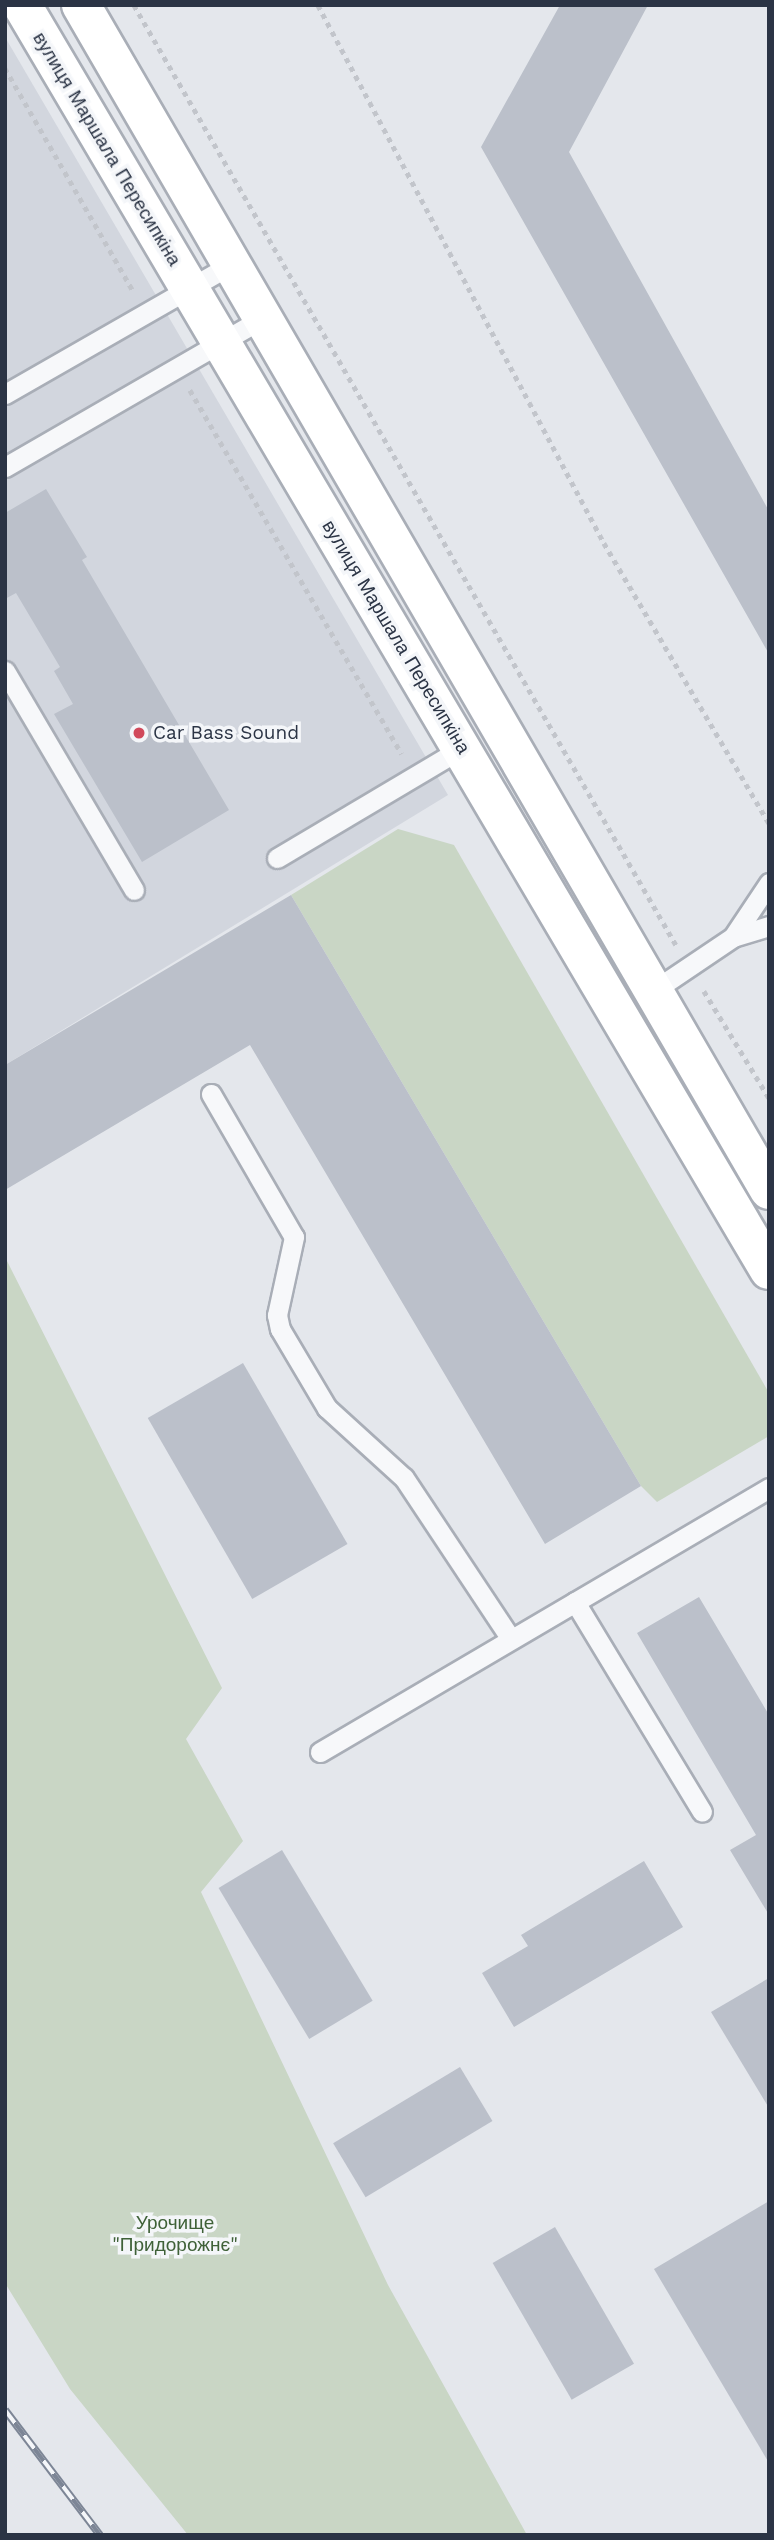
<!DOCTYPE html>
<meta charset="utf-8">
<style>
body{margin:0}
#map{position:relative;width:774px;height:2540px;overflow:hidden;background:#e4e7ec;font-family:"Work Sans",sans-serif}
div>[style]{position:absolute}
.built>*{inset:0;background:#d2d6de}
.green>*{inset:0;background:#c9d6c5}
.building>*{inset:0;background:#bbc0ca;transform-origin:0 0}
.path>*{height:4.5px;margin-top:-2.25px;transform-origin:0;background:repeating-linear-gradient(90deg,#c2c5cb 0 5px,transparent 0 10px)}
.roads{filter:drop-shadow(2px 0 #a9aeb7) drop-shadow(-2px 0 #a9aeb7) drop-shadow(0 2px #a9aeb7) drop-shadow(0 -2px #a9aeb7)}
.lane>*{height:19px;margin:-9.5px;padding:0 9.5px;transform-origin:9.5px;border-radius:9.5px;background:#f7f8fa}
.secondary>*{height:38px;margin:-19px;padding:0 19px;transform-origin:19px;border-radius:19px;background:#fff}
.rail>*{height:8px;margin-top:-4px;transform-origin:0;background:repeating-linear-gradient(90deg,#f4f6f9 0 16px,#7d8696 0 32px);box-sizing:border-box;border-block:2px solid #7d8696}
.dots>*{width:19px;height:19px;translate:-50% -50%;box-sizing:border-box;border:4px solid #f4f6f9;border-radius:50%}
span{translate:-50% -50%;white-space:nowrap;text-align:center;line-height:1.15;-webkit-text-stroke:7px #f4f6f9;paint-order:stroke}
.street-label{font-size:19px;color:#2b3445}
.poi-label{font-size:19px;color:#2b3445}
.left{translate:0 -50%;text-align:left}
.park-label{font-size:19px;color:#3f6138}
.frame{position:absolute;inset:0;border:7px solid #2b3445;pointer-events:none}
</style>
<div id="map">
<div class="built">
<i style="clip-path:polygon(5px 37px,448px 795px,5px 1065px)"></i>
</div>
<div class="green">
<i style="clip-path:polygon(398px 829px,454px 845px,769px 1393px,769px 1436px,657px 1502px,641px 1486px,291px 895px)"></i>
<i style="clip-path:polygon(5px 1257px,222px 1688px,186px 1739px,243px 1841px,201px 1892px,388px 2285px,527px 2535px,188px 2535px,70px 2389px,5px 2283px)"></i>
</div>
<div class="building">
<i style="clip-path:polygon(560px 5px,648px 5px,569px 152px,769px 511px,769px 654px,481px 147px)"></i>
<i style="clip-path:polygon(46px 489px,87px 557px,82px 560px,229px 810px,142px 862px,54px 714px,73px 704px,54px 671px,60px 667px,16px 593px,5px 599px,5px 513px)"></i>
<i style="clip-path:polygon(291px 895px,641px 1486px,545px 1544px,250px 1045px,5px 1190px,5px 1065px)"></i>
<i style="left:243px;top:1363px;width:209px;height:110px;rotate:60deg"></i>
<i style="clip-path:polygon(699px 1597px,769px 1715px,769px 1915px,730px 1850px,756px 1835px,637px 1633px)"></i>
<i style="left:282px;top:1850px;width:176px;height:74px;rotate:59deg"></i>
<i style="clip-path:polygon(644px 1861px,683px 1927px,514px 2027px,482px 1973px,528px 1946px,521px 1935px)"></i>
<i style="clip-path:polygon(769px 1978px,769px 2108px,711px 2012px)"></i>
<i style="left:460px;top:2067px;width:63px;height:148px;rotate:59deg"></i>
<i style="clip-path:polygon(769px 2201px,769px 2463px,654px 2269px)"></i>
<i style="left:555px;top:2227px;width:158px;height:72px;rotate:60deg"></i>
</div>
<div class="path">
<i style="left:134px;top:5px;width:1085px;rotate:60.03deg"></i>
<i style="left:318px;top:5px;width:609px;rotate:62deg"></i>
<i style="left:604px;top:543px;width:325px;rotate:59.5deg"></i>
<i style="left:5px;top:68px;width:257px;rotate:60.1deg"></i>
<i style="left:190px;top:390px;width:421px;rotate:59.8deg"></i>
<i style="left:704px;top:991px;width:125px;rotate:58.7deg"></i>
</div>
<div class="roads">
<div class="lane">
<i style="left:5px;top:394px;width:262px;rotate:-29.8deg"></i>
<i style="left:5px;top:467px;width:298px;rotate:-30deg"></i>
<i style="left:5px;top:671px;width:254px;rotate:59.5deg"></i>
<i style="left:277px;top:858px;width:215px;rotate:-30.7deg"></i>
<i style="left:733px;top:937px;width:38px;rotate:-17deg"></i>
<i style="left:650px;top:993px;width:100px;rotate:-34deg"></i>
<i style="left:733px;top:937px;width:65px;rotate:-56.3deg"></i>
<i style="left:211px;top:1094px;width:165px;rotate:59.9deg"></i>
<i style="left:294px;top:1237px;width:80px;rotate:102.3deg"></i>
<i style="left:277px;top:1315px;width:14px;rotate:78deg"></i>
<i style="left:280px;top:1329px;width:92px;rotate:59.3deg"></i>
<i style="left:327px;top:1408px;width:104px;rotate:42.3deg"></i>
<i style="left:404px;top:1478px;width:193px;rotate:56.4deg"></i>
<i style="left:575px;top:1602px;width:245px;rotate:58.8deg"></i>
<i style="left:320px;top:1752px;width:521px;rotate:-30.45deg"></i>
</div>
<div class="secondary">
<i style="left:22px;top:5px;width:1469px;rotate:59.44deg"></i>
<i style="left:81px;top:5px;width:1370px;rotate:59.86deg"></i>
</div>
</div>
<div class="rail">
<i style="left:5px;top:2410px;width:157px;rotate:52.8deg"></i>
</div>
<div class="dots">
<i style="left:139px;top:733px;background:#d1495b"></i>
</div>
<div class="street-label">
<span style="left:107px;top:149px;rotate:59deg">вулиця Маршала Пересипкіна</span>
<span style="left:396px;top:637px;rotate:59deg">вулиця Маршала Пересипкіна</span>
</div>
<div class="poi-label">
<span class="left" style="left:153px;top:733px">Car Bass Sound</span>
</div>
<div class="park-label">
<span style="left:175px;top:2234px">Урочище<br>"Придорожнє"</span>
</div>
<div class="frame"></div>
</div>
